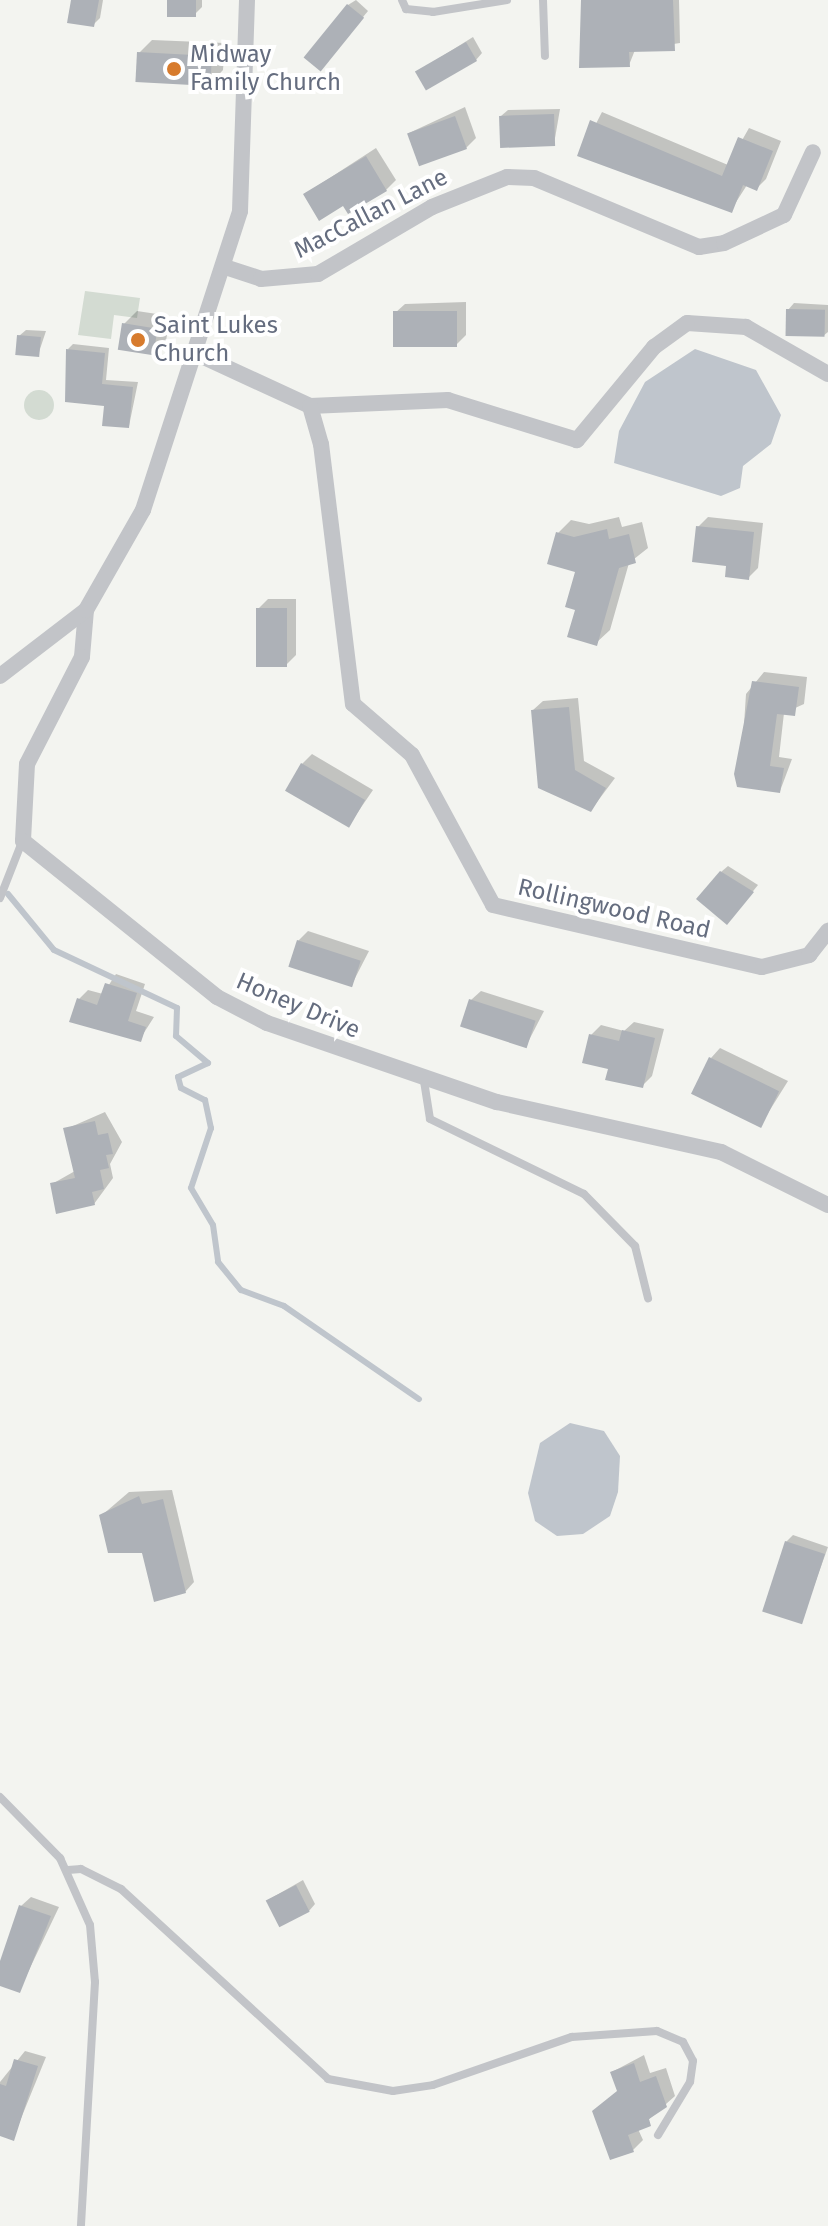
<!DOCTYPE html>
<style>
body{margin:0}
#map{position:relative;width:828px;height:2226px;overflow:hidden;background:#f3f4f0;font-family:"Fira Sans",sans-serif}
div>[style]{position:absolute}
.green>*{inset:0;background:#d3dbd2}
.round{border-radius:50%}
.water>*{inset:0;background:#bfc5cc}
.shadow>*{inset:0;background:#0003}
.stream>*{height:6px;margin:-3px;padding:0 3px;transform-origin:3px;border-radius:3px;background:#bfc5cc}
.building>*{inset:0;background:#adb1b7;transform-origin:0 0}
.service>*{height:8px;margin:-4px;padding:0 4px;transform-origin:4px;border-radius:4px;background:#c2c4c8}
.minor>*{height:16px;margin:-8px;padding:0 8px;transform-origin:8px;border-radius:8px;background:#c2c4c8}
.dots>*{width:22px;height:22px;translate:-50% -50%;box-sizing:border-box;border:4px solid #fff;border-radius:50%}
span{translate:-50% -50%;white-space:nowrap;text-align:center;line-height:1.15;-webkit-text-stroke:8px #fff;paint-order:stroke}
.poi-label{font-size:24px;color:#656d7f}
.left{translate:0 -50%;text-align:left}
.street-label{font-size:24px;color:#656d7f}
</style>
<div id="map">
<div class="green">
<i style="clip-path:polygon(85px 291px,140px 298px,137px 318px,114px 315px,111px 339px,78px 335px)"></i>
<i class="round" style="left:24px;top:390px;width:30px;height:30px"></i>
</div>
<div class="water">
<i style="clip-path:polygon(695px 349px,756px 370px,781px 415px,771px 444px,743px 466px,740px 488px,721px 496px,614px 463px,619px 431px,645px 382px)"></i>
<i style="clip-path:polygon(570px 1423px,604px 1431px,620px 1456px,618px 1492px,610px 1516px,583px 1534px,557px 1536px,535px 1521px,528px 1493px,540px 1443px)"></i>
</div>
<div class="shadow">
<i style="clip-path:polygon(73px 0,103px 0,100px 18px,93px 25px)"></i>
<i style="clip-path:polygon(169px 0,202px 0,202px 7px,195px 14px)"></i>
<i style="clip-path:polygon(356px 0,368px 11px,326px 62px,348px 5px)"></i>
<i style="clip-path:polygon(583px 0,679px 0,680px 43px,635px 50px,629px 65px)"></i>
<i style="clip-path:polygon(473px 37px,482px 53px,476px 60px,417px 72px)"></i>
<i style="clip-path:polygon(152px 40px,225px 43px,223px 70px,210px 84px,139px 53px)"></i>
<i style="clip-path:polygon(465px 107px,476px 138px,466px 148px,409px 133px)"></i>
<i style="clip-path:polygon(560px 109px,554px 144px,501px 116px,508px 110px)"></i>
<i style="clip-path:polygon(602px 112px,728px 165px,749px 128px,781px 141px,766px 179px,756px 189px,747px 185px,731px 210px,580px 155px)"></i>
<i style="clip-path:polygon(376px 148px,396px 180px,386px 190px,344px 204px,305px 194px)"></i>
<i style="clip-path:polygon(466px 302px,466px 335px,456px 345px,395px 313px,405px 304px)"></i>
<i style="clip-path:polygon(794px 303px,828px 305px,828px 332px,823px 336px,788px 310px)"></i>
<i style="clip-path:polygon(137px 311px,170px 316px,166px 341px,153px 354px,124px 324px)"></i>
<i style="clip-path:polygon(26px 330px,46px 331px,38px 355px,19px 336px)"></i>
<i style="clip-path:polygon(73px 344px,109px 348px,106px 380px,138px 382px,129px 426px,68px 349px)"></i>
<i style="clip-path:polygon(619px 517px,622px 527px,642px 522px,648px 548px,629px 563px,610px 630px,596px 643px,577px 609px,577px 571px,558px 533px,571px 520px,589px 524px)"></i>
<i style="clip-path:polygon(708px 517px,763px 523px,758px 568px,748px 578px,698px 527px)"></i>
<i style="clip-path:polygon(268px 599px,296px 599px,296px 655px,286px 665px,258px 609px)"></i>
<i style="clip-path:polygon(764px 672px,807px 677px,804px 704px,784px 713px,779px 757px,792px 759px,780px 791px,740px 786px,746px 694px)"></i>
<i style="clip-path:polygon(578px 698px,584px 761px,615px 778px,591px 810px,533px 710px,543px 701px)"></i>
<i style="clip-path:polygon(312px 754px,373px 790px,349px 825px,302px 764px)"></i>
<i style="clip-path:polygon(728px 866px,758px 885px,733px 916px,721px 872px)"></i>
<i style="clip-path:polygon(308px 931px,369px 951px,351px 986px,298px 941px)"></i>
<i style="clip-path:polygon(116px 974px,145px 984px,136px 1011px,154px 1017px,140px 1039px,78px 1000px,88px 990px,103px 994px)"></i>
<i style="clip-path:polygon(481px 991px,544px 1011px,526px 1046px,471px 1000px)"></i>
<i style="clip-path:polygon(634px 1022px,664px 1029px,652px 1076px,642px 1086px,610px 1067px,591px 1035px,601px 1025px,624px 1031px)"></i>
<i style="clip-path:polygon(720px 1048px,788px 1081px,763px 1121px,711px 1058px)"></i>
<i style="clip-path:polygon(105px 1112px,122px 1142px,110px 1164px,113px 1178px,94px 1204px,52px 1184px,75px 1171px,66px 1129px)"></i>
<i style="clip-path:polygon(172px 1490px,194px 1582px,185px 1592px,101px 1516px,129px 1492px)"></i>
<i style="clip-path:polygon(793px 1535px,828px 1547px,801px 1622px,786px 1542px)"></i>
<i style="clip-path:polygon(303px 1880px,315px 1904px,309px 1911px,268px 1900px)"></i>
<i style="clip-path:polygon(31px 1897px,59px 1907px,19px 1991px,0 1978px,21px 1906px)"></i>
<i style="clip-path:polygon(25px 2051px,46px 2057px,13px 2138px,0 2134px,0 2082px)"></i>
<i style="clip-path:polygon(644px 2055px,650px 2073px,666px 2068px,675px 2096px,638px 2129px,643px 2140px,633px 2150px,611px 2158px,618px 2090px,612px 2072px)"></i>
</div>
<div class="stream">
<i style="left:8px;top:894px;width:72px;rotate:50.6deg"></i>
<i style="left:54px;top:950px;width:136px;rotate:25.2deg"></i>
<i style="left:177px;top:1008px;width:28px;rotate:92deg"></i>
<i style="left:176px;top:1036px;width:42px;rotate:40.2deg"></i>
<i style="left:208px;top:1063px;width:33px;rotate:155deg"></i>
<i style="left:178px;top:1077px;width:11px;rotate:75deg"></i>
<i style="left:181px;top:1088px;width:27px;rotate:27deg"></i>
<i style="left:205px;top:1100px;width:29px;rotate:78deg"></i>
<i style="left:211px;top:1128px;width:63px;rotate:108.4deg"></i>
<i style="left:191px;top:1188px;width:43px;rotate:59.3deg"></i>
<i style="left:213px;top:1225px;width:37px;rotate:82deg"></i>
<i style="left:218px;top:1262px;width:36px;rotate:51deg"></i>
<i style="left:241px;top:1290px;width:46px;rotate:20.4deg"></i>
<i style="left:284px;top:1306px;width:164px;rotate:34.6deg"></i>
</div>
<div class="building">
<i style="clip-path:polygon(71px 0,99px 0,94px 27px,67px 23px)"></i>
<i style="left:167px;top:0;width:29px;height:17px"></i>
<i style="clip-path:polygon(581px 0,673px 0,675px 51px,629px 52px,630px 67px,579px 68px)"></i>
<i style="left:347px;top:4px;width:22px;height:69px;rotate:39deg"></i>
<i style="left:466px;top:42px;width:22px;height:59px;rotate:60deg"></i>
<i style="left:137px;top:52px;width:75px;height:30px;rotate:3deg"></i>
<i style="left:554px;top:114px;width:32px;height:55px;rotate:88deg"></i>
<i style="left:455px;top:116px;width:35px;height:51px;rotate:70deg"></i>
<i style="clip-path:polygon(590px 120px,722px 176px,738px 137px,773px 151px,757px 191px,743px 185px,732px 213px,577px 156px)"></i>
<i style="clip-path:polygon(366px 156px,387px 191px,348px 214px,343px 206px,319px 221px,303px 194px)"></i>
<i style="left:786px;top:309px;width:39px;height:27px;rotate:1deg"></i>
<i style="left:457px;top:311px;width:36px;height:64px;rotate:90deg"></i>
<i style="left:122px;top:323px;width:36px;height:27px;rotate:9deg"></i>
<i style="left:17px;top:335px;width:24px;height:20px;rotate:5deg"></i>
<i style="clip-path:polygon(66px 349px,105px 353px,102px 384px,133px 387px,129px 428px,102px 426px,104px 406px,65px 402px)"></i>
<i style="clip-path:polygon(696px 526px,754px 532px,749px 580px,725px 577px,726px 566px,692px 562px)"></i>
<i style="clip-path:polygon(607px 529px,609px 539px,629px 534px,636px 563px,619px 568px,597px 646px,567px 637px,575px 610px,565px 607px,575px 572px,547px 564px,556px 532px,574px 537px)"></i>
<i style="left:256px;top:608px;width:31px;height:59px"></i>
<i style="clip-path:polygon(752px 681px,799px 687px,795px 716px,777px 714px,770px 766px,784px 768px,780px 793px,737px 787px,734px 774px)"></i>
<i style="clip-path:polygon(569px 707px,575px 770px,606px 788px,591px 812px,538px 788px,531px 710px)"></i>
<i style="left:301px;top:763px;width:74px;height:32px;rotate:30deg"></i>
<i style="clip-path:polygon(720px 871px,754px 892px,727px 925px,696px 899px)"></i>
<i style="left:297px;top:940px;width:67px;height:28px;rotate:18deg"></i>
<i style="clip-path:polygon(105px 983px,137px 993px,128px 1021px,146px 1027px,141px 1042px,69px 1022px,77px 998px,97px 1005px)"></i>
<i style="left:469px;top:999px;width:70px;height:29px;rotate:18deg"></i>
<i style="clip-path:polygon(622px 1030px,655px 1038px,643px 1088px,605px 1080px,608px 1069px,582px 1063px,589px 1034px,619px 1041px)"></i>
<i style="left:709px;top:1057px;width:78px;height:41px;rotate:26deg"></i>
<i style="clip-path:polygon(95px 1121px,98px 1135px,108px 1133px,113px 1154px,106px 1155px,109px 1168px,100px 1170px,104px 1189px,92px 1192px,95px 1205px,56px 1214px,50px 1183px,75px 1178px,63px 1128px)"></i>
<i style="clip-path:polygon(139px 1496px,142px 1504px,163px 1499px,186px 1593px,154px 1602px,142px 1553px,108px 1553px,99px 1515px)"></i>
<i style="left:785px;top:1541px;width:42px;height:74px;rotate:18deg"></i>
<i style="left:296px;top:1885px;width:30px;height:34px;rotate:63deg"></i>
<i style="clip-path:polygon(19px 1905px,51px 1916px,20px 1993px,0 1986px,0 1961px)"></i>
<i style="clip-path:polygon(14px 2059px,38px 2066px,14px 2141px,0 2136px,0 2084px,6px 2086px)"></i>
<i style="clip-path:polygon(634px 2063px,640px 2082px,656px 2076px,667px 2107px,649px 2119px,651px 2126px,628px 2135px,634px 2152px,610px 2160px,592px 2111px,617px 2091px,610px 2072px)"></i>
</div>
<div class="service">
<i style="left:402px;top:0;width:10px;rotate:66deg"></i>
<i style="left:406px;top:9px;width:27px;rotate:6deg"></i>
<i style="left:433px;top:12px;width:75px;rotate:-9.2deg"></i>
<i style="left:543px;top:0;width:56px;rotate:88deg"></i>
<i style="left:0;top:898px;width:60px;rotate:-68.6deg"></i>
<i style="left:424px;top:1081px;width:38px;rotate:81deg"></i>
<i style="left:430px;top:1119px;width:171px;rotate:26deg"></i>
<i style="left:584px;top:1194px;width:73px;rotate:45.6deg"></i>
<i style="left:635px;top:1246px;width:54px;rotate:76deg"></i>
<i style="left:0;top:1797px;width:86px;rotate:45.5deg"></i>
<i style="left:60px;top:1858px;width:73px;rotate:65.9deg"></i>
<i style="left:90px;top:1925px;width:57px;rotate:85deg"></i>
<i style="left:95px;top:1982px;width:244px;rotate:93.3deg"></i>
<i style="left:68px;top:1870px;width:13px;rotate:-4deg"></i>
<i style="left:81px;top:1869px;width:45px;rotate:26.6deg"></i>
<i style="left:121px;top:1889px;width:281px;rotate:42.5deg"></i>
<i style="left:328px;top:2079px;width:66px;rotate:10.5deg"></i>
<i style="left:393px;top:2091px;width:40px;rotate:-8.5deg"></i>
<i style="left:433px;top:2085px;width:147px;rotate:-19.1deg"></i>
<i style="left:572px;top:2037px;width:85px;rotate:-4deg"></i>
<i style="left:657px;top:2031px;width:28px;rotate:23deg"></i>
<i style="left:683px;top:2042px;width:21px;rotate:62deg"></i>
<i style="left:693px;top:2061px;width:21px;rotate:98deg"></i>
<i style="left:690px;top:2082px;width:62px;rotate:121.1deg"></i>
</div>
<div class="minor">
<i style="left:225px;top:267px;width:38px;rotate:18deg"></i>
<i style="left:261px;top:279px;width:57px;rotate:-5deg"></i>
<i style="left:318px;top:274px;width:132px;rotate:-30.4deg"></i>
<i style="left:432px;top:207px;width:81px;rotate:-21.8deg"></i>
<i style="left:507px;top:177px;width:27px;rotate:2deg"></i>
<i style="left:534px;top:178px;width:179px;rotate:22.7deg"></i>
<i style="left:699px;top:247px;width:25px;rotate:-9deg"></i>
<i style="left:724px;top:243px;width:66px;rotate:-25deg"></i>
<i style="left:784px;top:215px;width:69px;rotate:-65.3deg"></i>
<i style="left:193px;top:352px;width:129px;rotate:24.8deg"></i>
<i style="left:828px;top:374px;width:95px;rotate:-150.2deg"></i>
<i style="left:746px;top:327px;width:59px;rotate:-176.1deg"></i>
<i style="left:687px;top:323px;width:41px;rotate:144deg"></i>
<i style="left:654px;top:347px;width:121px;rotate:129.6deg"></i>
<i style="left:577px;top:440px;width:135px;rotate:-162.8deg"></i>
<i style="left:448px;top:400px;width:138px;rotate:177.5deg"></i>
<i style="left:310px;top:406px;width:40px;rotate:74deg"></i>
<i style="left:321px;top:444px;width:262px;rotate:83deg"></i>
<i style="left:353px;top:704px;width:78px;rotate:40.8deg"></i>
<i style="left:412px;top:755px;width:170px;rotate:61.6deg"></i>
<i style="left:493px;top:905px;width:276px;rotate:13deg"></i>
<i style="left:762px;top:967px;width:49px;rotate:-14.3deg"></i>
<i style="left:809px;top:955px;width:31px;rotate:-52deg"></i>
<i style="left:86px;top:610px;width:47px;rotate:94.9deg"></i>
<i style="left:82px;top:657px;width:120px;rotate:117.2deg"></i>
<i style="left:27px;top:764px;width:77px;rotate:93deg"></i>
<i style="left:23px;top:841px;width:249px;rotate:38.8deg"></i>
<i style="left:217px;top:997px;width:56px;rotate:27.5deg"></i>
<i style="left:267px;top:1023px;width:243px;rotate:19deg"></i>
<i style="left:497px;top:1102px;width:230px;rotate:12.6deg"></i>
<i style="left:721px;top:1152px;width:119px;rotate:26.4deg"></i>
<i style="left:0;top:676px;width:108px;rotate:-37.5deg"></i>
<i style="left:86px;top:610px;width:115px;rotate:-60.3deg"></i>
<i style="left:143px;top:510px;width:314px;rotate:-72deg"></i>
<i style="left:240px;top:211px;width:211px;rotate:-88.1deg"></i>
</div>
<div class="dots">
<i style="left:174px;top:69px;background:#d77b2d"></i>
<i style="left:138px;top:340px;background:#d77b2d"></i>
</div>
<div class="poi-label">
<span class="left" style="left:190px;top:69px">Midway<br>Family Church</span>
<span class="left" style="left:154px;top:340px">Saint Lukes<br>Church</span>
</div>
<div class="street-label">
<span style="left:371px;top:214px;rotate:-27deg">MacCallan Lane</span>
<span style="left:614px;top:909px;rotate:13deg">Rollingwood Road</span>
<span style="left:298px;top:1006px;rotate:23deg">Honey Drive</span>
</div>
</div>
